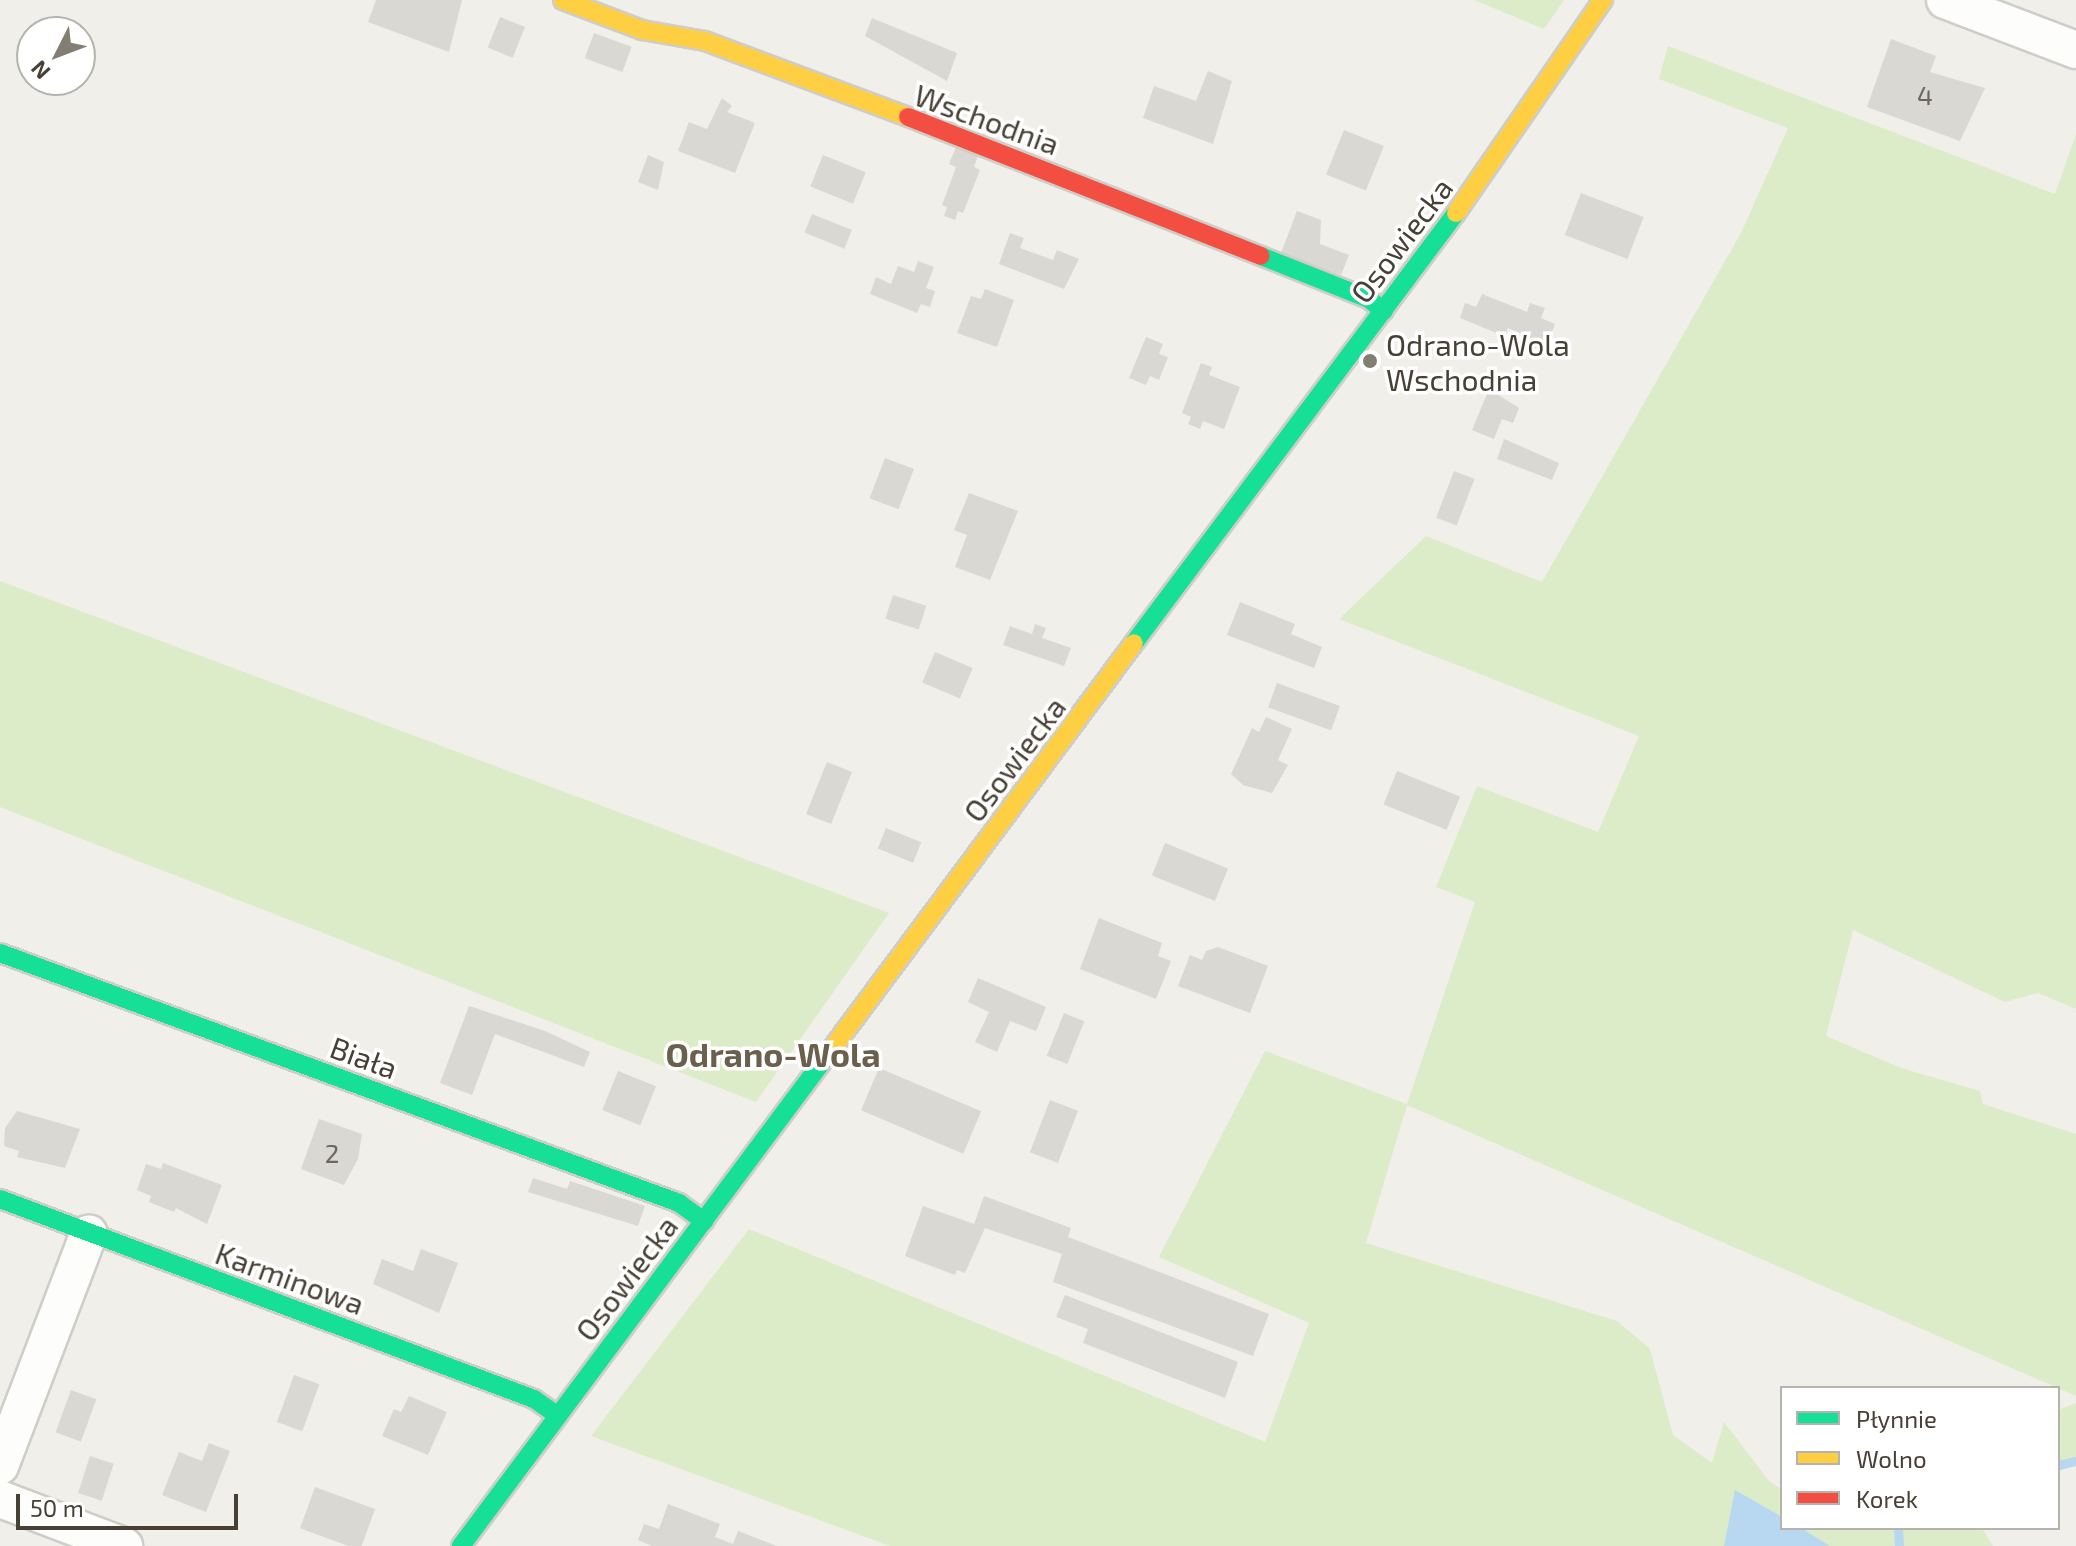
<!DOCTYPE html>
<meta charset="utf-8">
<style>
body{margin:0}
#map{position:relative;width:2076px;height:1546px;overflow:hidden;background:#f0efea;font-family:"Exo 2",sans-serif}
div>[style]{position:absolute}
.green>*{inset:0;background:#dcecc9}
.water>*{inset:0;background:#b8d7f0}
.stream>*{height:9px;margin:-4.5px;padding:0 4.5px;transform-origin:4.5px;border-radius:4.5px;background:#b8d7f0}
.building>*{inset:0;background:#dad8d2;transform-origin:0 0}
.roads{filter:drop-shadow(2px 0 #cfcdc7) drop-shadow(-2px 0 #cfcdc7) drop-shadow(0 2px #cfcdc7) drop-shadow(0 -2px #cfcdc7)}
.street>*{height:36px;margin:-18px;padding:0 18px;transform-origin:18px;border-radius:18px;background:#fdfdfc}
.fast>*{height:18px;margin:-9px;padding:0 9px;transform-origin:9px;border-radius:9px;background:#16e098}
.slow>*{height:18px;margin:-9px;padding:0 9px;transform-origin:9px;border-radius:9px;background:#ffcf43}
.jam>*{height:18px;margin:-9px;padding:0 9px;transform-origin:9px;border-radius:9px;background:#f24e42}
.dots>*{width:22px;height:22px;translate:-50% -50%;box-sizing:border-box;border:4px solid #fff;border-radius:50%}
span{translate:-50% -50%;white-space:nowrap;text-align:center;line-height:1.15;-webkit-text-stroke:7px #fff;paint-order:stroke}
.number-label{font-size:26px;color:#6c685d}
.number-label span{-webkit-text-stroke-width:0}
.street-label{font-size:30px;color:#474135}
.poi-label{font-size:30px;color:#474135}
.left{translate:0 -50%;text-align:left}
.quarter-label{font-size:34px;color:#6a604c;font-weight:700}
.legend{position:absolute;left:1780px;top:1386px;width:280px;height:144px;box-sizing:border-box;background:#fff;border:2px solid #b5b3ae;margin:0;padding:10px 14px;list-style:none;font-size:24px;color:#474135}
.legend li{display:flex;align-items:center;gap:16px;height:40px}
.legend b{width:40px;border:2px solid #b5b3ae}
.north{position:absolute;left:16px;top:16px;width:80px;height:80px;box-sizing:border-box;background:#fff;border:2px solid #b5b3ae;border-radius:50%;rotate:228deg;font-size:22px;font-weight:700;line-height:32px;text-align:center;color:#474135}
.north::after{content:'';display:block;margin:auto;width:28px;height:36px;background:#827e74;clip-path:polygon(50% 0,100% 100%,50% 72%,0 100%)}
.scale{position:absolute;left:16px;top:1494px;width:222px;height:36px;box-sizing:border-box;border:4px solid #474135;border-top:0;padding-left:10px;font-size:24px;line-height:28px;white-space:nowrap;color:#474135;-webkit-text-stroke:6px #fff;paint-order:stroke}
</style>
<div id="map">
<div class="green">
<i style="clip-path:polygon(1474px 0,1564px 0,1544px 29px)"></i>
<i style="clip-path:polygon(1668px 46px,2055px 194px,2076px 134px,2076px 1009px,2038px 993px,2005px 1002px,1853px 930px,1826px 1036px,1901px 1068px,1980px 1091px,1983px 1104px,2076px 1134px,2076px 1396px,1407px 1105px,1366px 1243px,1617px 1321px,1650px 1349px,1673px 1435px,1712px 1463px,1724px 1422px,1769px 1481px,1782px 1490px,1782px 1528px,1982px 1528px,1993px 1546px,890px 1546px,591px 1436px,749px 1229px,1265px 1442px,1309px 1323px,1159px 1257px,1265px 1051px,1407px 1104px,1475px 902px,1436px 887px,1477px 786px,1598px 832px,1639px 736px,1339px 619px,1426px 536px,1542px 582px,1741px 233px,1788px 128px,1659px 79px)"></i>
<i style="clip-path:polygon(0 581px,889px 913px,756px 1102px,0 807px)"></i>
<i style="clip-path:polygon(2076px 1403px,2076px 1464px,2058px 1471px,2058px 1410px)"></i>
</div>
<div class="water">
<i style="clip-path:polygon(1735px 1490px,1782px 1517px,1782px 1528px,1801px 1528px,1830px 1546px,1724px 1546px)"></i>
</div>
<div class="stream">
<i style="left:2058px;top:1465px;width:18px;rotate:-13deg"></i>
<i style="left:1898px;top:1528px;width:18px;rotate:87deg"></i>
</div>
<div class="building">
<i style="clip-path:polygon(376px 0,462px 0,449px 52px,368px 22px)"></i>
<i style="left:500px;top:17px;width:27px;height:33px;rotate:22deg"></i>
<i style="clip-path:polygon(872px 18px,957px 53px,947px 81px,865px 36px)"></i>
<i style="left:594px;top:33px;width:40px;height:27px;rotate:20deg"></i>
<i style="clip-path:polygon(1891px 39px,1936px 56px,1930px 72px,1985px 88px,1960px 141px,1867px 107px)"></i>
<i style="clip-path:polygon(1208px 71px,1232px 81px,1213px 144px,1143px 118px,1154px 86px,1196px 101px)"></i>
<i style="clip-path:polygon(722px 98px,732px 106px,727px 112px,755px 123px,735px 173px,678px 151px,689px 122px,707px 129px)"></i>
<i style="left:1344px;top:130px;width:43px;height:48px;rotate:22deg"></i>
<i style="clip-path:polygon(956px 147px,978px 156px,974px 167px,980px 170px,963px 213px,958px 211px,955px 220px,944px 216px,947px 207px,942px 205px,956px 167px,949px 164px)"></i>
<i style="clip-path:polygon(648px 155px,664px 162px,658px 190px,638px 182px)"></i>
<i style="left:823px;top:155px;width:46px;height:34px;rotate:22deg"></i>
<i style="left:1581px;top:193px;width:67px;height:45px;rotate:21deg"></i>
<i style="clip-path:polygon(1297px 211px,1321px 220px,1320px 244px,1349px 255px,1341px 275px,1281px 253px)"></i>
<i style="left:812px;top:214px;width:43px;height:20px;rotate:22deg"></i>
<i style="clip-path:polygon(1010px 233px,1024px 238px,1020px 248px,1053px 260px,1057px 250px,1079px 259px,1064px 289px,999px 264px)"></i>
<i style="clip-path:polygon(918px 261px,934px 267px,926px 288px,935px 291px,930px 307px,921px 304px,917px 313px,870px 294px,876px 277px,891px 284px,898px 266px,914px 272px)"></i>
<i style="clip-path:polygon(985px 289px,1014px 300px,997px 347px,957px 333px,971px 296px,981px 299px)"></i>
<i style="clip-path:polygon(1482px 294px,1527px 312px,1530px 303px,1545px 308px,1541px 318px,1555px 324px,1544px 352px,1531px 346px,1533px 339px,1508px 328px,1504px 336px,1460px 318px,1465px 303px,1476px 307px)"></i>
<i style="clip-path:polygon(1146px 337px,1163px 344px,1159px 354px,1168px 357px,1159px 380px,1150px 376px,1146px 385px,1129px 378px)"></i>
<i style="clip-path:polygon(1201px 363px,1212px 367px,1209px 375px,1240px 387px,1224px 429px,1203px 421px,1200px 429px,1188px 424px,1191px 417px,1182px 413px)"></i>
<i style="clip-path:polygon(1489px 389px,1519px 408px,1513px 423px,1502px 419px,1494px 439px,1472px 430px)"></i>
<i style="clip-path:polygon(1504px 439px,1559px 463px,1552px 480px,1497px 459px)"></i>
<i style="left:885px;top:458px;width:31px;height:43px;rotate:21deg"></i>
<i style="left:1454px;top:471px;width:22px;height:50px;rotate:21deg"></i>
<i style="clip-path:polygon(969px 493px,1018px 511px,990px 580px,955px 567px,967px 535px,954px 530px)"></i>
<i style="left:893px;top:595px;width:35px;height:25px;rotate:18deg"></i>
<i style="clip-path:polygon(1240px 602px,1295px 624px,1291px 634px,1322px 647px,1314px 668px,1227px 635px)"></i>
<i style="clip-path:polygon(1035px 624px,1046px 628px,1042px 638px,1071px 648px,1064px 666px,1003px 645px,1010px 626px,1032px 634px)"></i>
<i style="left:935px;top:652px;width:41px;height:33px;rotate:23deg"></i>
<i style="left:1277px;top:683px;width:67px;height:26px;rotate:20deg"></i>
<i style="clip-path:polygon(1266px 717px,1292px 729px,1278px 760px,1288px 765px,1272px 793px,1243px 785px,1231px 774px,1252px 728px,1259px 732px)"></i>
<i style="left:827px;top:762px;width:27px;height:56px;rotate:22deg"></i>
<i style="left:1397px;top:771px;width:68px;height:36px;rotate:22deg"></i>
<i style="left:886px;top:828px;width:38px;height:22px;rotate:22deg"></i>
<i style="left:1165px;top:843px;width:68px;height:35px;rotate:22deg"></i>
<i style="clip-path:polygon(1099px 918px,1162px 943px,1158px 956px,1171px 961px,1156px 999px,1080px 969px)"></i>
<i style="clip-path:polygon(1218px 947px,1268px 966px,1250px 1013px,1178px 986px,1190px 955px,1202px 960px,1206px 951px)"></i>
<i style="clip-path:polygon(978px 978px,1046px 1007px,1036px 1031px,1010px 1021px,997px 1052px,975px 1042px,989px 1012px,968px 1002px)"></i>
<i style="clip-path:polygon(469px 1006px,545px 1031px,590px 1052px,584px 1067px,495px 1034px,472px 1095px,440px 1083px)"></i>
<i style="left:1064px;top:1013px;width:22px;height:46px;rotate:22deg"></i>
<i style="left:879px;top:1068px;width:111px;height:46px;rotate:23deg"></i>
<i style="left:618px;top:1071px;width:41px;height:42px;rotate:22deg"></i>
<i style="left:1050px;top:1100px;width:30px;height:56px;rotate:21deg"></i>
<i style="clip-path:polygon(17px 1111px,80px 1129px,65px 1168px,17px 1157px,19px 1151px,4px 1146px,5px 1128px)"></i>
<i style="clip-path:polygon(319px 1119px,362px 1134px,358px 1159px,344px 1185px,301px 1169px)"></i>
<i style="clip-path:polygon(163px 1163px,222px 1185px,207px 1224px,176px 1208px,174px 1212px,149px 1202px,151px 1196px,137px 1190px,146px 1164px,161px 1169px)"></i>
<i style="clip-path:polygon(533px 1178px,567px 1189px,570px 1181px,645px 1206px,638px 1226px,528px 1192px)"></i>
<i style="clip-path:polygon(984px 1196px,1071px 1228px,1068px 1237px,1269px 1314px,1253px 1356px,1053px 1282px,1062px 1254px,985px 1228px,965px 1273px,957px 1270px,955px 1275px,905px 1256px,923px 1206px,974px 1224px)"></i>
<i style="clip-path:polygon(421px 1249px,458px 1263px,439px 1313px,373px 1284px,382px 1259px,413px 1271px)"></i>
<i style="clip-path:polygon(1065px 1295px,1238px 1362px,1225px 1398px,1083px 1343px,1088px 1329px,1056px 1317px)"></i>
<i style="left:294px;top:1375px;width:27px;height:50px;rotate:20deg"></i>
<i style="left:71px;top:1390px;width:27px;height:45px;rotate:20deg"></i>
<i style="clip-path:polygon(409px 1396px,447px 1412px,428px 1455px,382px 1436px,394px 1409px,401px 1412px)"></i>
<i style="clip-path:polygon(209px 1443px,230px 1451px,206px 1512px,162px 1495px,179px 1452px,202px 1461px)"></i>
<i style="left:90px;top:1456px;width:25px;height:39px;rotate:18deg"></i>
<i style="left:315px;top:1487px;width:64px;height:44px;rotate:20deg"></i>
<i style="clip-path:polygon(668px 1504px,720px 1524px,715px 1537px,733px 1544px,738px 1531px,777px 1546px,652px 1546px,638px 1540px,644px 1524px,659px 1529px)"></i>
</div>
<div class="roads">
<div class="street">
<i style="left:1945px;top:0;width:140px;rotate:20.9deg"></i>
<i style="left:0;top:1466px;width:249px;rotate:-69.1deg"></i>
<i style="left:0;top:1499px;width:133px;rotate:20.8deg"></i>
</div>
<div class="fast">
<i style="left:1261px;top:256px;width:116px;rotate:21.7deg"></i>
<i style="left:1369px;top:299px;width:19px;rotate:39deg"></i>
<i style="left:1134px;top:643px;width:537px;rotate:-53.17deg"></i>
<i style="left:0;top:953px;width:724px;rotate:20.21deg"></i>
<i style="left:679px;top:1203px;width:31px;rotate:36deg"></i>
<i style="left:0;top:1199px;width:570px;rotate:20.53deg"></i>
<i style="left:534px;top:1399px;width:29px;rotate:35deg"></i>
<i style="left:461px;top:1546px;width:609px;rotate:-53.28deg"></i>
</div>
<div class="slow">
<i style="left:563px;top:0;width:85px;rotate:20.8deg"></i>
<i style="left:642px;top:30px;width:64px;rotate:9.9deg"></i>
<i style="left:705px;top:41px;width:217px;rotate:20.5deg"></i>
<i style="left:1456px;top:213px;width:259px;rotate:-55.4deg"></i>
<i style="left:825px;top:1058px;width:517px;rotate:-53.33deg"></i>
</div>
<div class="jam">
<i style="left:908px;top:117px;width:379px;rotate:21.5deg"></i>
</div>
</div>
<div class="dots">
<i style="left:1370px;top:361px;background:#827e74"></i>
</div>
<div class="number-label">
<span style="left:1925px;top:95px">4</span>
<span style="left:332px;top:1153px">2</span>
</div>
<div class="street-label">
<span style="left:987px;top:119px;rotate:20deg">Wschodnia</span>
<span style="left:1401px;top:240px;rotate:-53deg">Osowiecka</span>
<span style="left:1014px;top:759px;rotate:-53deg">Osowiecka</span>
<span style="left:364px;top:1057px;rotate:20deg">Biała</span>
<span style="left:290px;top:1278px;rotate:20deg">Karminowa</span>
<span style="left:626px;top:1278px;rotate:-53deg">Osowiecka</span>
</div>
<div class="poi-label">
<span class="left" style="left:1386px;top:361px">Odrano-Wola<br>Wschodnia</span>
</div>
<div class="quarter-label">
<span style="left:773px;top:1054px">Odrano-Wola</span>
</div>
<ul class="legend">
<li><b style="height:10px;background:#16e098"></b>Płynnie</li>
<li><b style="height:10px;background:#ffcf43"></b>Wolno</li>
<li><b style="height:10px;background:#f24e42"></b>Korek</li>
</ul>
<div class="north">N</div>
<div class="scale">50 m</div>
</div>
